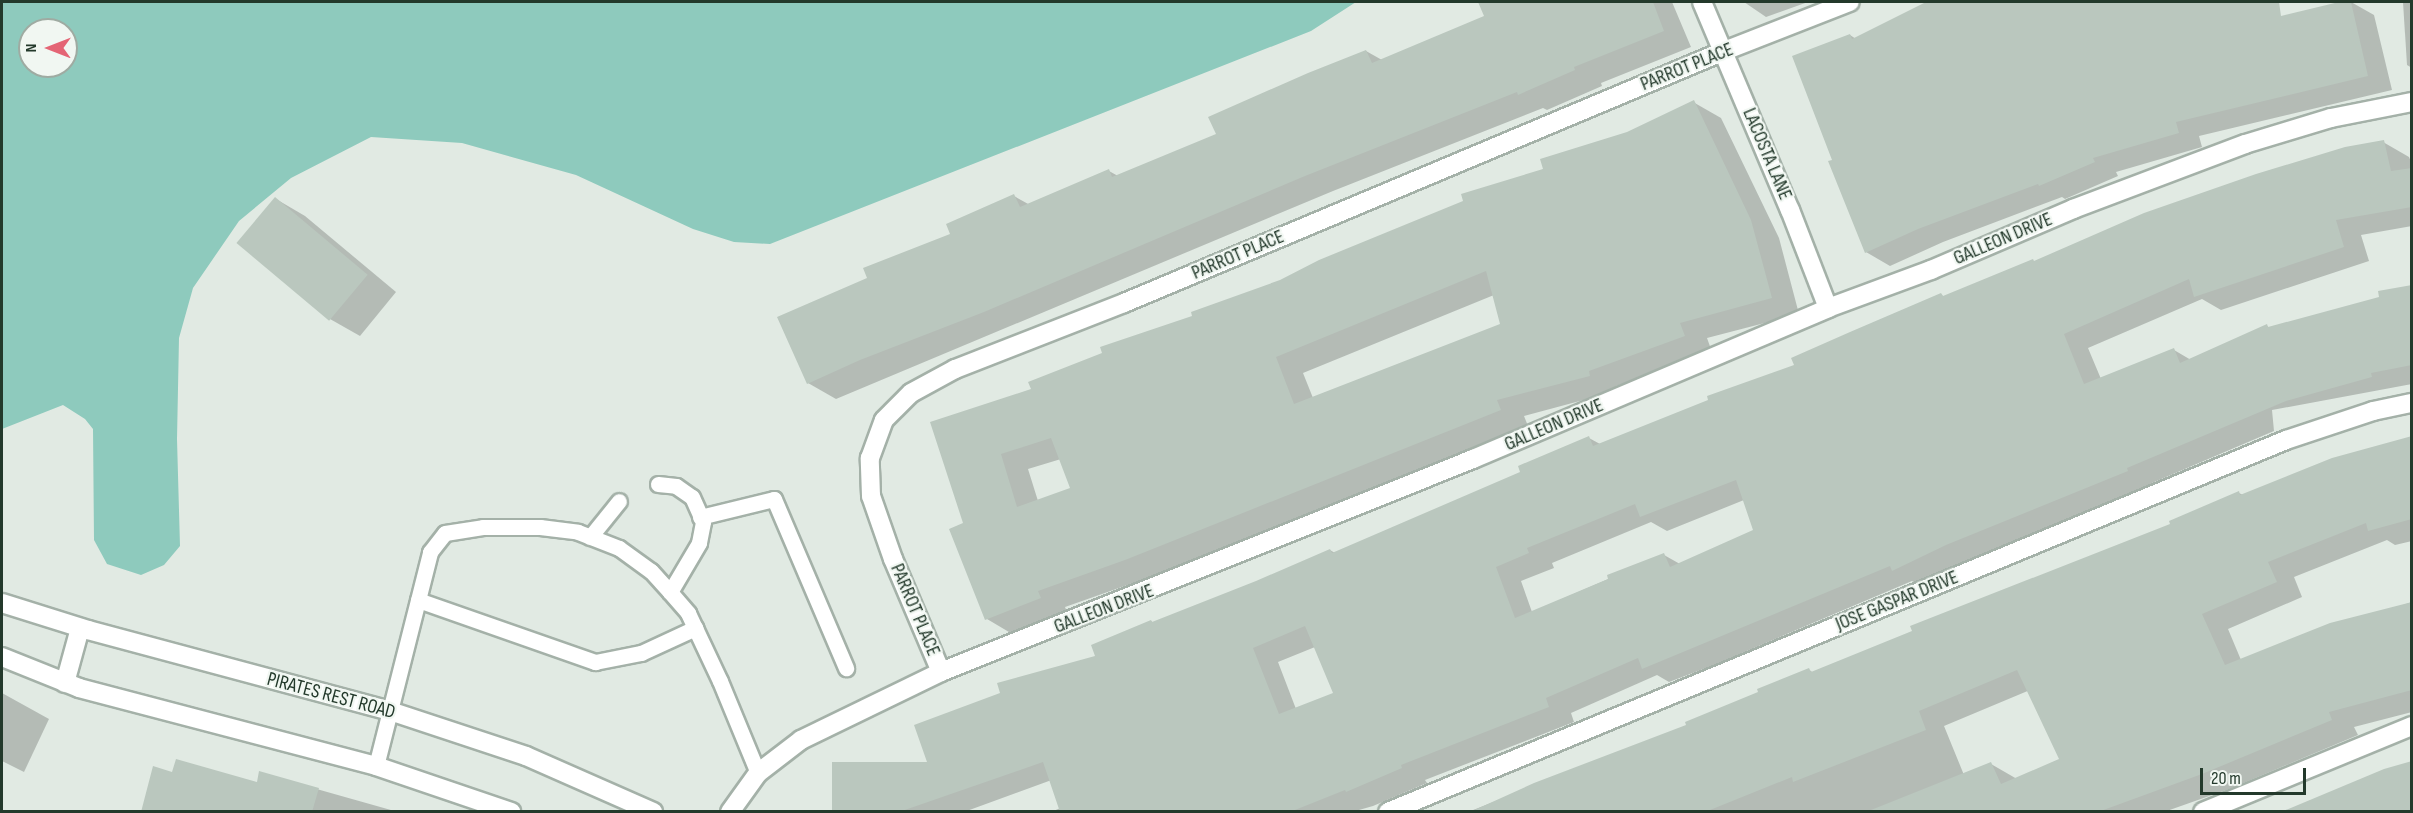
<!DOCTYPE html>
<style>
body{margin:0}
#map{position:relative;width:2413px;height:813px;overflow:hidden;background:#e1eae3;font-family:"Sofia Sans Condensed",sans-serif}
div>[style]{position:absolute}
.water>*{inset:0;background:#8ecabd}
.shadow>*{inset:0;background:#0003}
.building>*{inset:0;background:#bac7be;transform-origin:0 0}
.roads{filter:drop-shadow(2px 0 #a4b1a8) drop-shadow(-2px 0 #a4b1a8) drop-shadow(0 2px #a4b1a8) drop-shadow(0 -2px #a4b1a8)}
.service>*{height:15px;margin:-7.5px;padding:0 7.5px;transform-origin:7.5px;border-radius:7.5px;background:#fff}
.minor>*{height:18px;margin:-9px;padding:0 9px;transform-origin:9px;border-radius:9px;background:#fff}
span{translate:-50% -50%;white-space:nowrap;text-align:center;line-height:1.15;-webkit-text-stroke:4.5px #f1f7f2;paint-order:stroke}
.street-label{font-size:20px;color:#23392b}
.frame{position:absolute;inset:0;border:3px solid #23392b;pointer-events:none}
.north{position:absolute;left:18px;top:18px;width:60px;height:60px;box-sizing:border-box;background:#f1f7f2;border:2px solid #9faba2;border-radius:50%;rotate:270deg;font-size:16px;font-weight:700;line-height:24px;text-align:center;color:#23392b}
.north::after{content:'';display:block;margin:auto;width:21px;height:27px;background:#e46575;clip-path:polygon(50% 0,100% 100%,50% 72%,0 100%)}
.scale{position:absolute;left:2200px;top:768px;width:106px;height:27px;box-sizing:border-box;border:3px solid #23392b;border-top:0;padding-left:8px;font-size:18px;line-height:21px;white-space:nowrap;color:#23392b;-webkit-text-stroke:4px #f1f7f2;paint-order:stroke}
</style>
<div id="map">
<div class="water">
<i style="clip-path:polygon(evenodd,2px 2px,1356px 2px,1311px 31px,770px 244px,734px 242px,693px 229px,576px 175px,462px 143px,371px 137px,291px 178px,239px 221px,193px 288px,179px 338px,177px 439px,180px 546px,164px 565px,141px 575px,107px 564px,94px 540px,93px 429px,85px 419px,63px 405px,2px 429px,2px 2px,30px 30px,66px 30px,66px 66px,30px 66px,30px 30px)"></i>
</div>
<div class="shadow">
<i style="clip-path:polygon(1498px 2px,1672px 2px,1691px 47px,1601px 83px,1602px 86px,1547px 110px,1543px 108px,1333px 191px,836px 399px,808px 383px,869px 278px,952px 235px,1014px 196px,1030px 205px,1109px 171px,1118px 176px,1218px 135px,1366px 51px,1382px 60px,1486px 17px,1482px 8px)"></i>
<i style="clip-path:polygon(1744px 2px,1808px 2px,1766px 17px)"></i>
<i style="clip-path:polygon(1929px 2px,2254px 2px,2259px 23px,2351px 2px,2374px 15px,2392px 90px,2199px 136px,2202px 147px,2116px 172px,2118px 176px,2065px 199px,2062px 197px,1943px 242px,1890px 266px,1866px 252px,1834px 160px,1850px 35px,1856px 39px)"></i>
<i style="clip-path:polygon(2403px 2px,2412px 2px,2412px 68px,2407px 65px)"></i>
<i style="clip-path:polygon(evenodd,1693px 102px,1721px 118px,1779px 238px,1799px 314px,1707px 338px,1712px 352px,1616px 386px,1617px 391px,1524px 416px,1528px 426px,1153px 576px,1065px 607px,1068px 614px,1014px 635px,987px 619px,964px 524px,1033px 390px,1194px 317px,1627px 134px,1693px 102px,1494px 295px,1502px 325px,1313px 398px,1303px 373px,1494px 295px,1693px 102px,1061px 459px,1072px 489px,1038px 501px,1028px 469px,1061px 459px)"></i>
<i style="clip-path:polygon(evenodd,2383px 142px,2409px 157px,2412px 164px,2412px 226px,2361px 235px,2369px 261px,2221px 310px,2202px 299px,2088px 348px,2101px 379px,2174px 350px,2191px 360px,2267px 326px,2270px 328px,2381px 298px,2412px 286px,2412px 384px,2272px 410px,2274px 431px,2152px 483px,2153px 486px,1973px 559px,1919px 585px,1912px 581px,1714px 665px,1669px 682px,1657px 675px,1571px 713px,1574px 722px,1425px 780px,1427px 783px,1373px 806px,1352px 812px,1051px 812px,1162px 765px,1153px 743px,964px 812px,833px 812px,929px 763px,1151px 621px,1154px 623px,1257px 582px,1330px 550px,1335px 553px,1522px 473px,1589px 438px,1600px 444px,1796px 366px,1941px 295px,1945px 297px,2035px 262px,2383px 142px,1744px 500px,1755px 531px,1680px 564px,1664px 555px,1532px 612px,1521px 581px,1554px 568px,1552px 563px,1651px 522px,1667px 531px,1744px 500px,2383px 142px,1315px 647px,1335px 694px,1296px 709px,1278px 662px,1315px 647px)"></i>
<i style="clip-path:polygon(276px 199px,305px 216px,396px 292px,360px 336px,330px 319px)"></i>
<i style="clip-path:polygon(evenodd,2412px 437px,2412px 541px,2395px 545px,2387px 540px,2294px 577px,2302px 597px,2228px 629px,2241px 660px,2412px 602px,2412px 712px,2354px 727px,2358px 735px,2229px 789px,2164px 812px,1468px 812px,1688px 726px,1809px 670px,1814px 673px,2172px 524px,2239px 493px,2243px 495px,2412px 437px,2030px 690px,2061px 760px,2017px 779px,1991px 764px,1964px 775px,1944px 726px,2030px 690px)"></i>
<i style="clip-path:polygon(2px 693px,49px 719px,24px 772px,2px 761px)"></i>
<i style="clip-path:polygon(173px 773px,258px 783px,260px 773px,398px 812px,143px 812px)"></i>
</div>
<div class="building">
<i style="clip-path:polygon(1478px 2px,1653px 2px,1664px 31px,1574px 67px,1575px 70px,1518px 95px,1517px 92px,1305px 176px,984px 312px,860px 360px,807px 384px,777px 317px,867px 278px,863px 268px,950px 234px,946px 224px,1014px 194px,1020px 207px,1109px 169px,1112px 177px,1216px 134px,1208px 117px,1308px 73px,1366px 50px,1372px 63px,1484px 16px)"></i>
<i style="clip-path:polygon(1926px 2px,2279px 2px,2281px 16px,2339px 2px,2351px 2px,2368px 76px,2176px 122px,2179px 133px,2093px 158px,2095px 162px,2039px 186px,2038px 184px,1918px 229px,1865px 253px,1828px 161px,1832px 160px,1792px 56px,1850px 34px,1852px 39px)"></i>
<i style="clip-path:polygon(evenodd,1694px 100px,1751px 220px,1772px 298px,1680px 323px,1685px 336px,1589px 371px,1590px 376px,1497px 400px,1501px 410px,1125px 560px,1038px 591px,1041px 598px,985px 620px,949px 529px,963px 523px,930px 422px,1031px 389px,1028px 382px,1102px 353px,1100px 347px,1192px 316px,1191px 312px,1280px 280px,1319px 260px,1463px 201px,1461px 194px,1543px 169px,1540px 159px,1627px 132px,1694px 100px,1486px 271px,1500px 324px,1294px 404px,1276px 357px,1486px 271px,1694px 100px,1051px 438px,1070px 488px,1017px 507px,1001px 454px,1051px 438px)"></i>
<i style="clip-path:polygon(evenodd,2384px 140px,2391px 171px,2412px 168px,2412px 207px,2336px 220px,2344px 247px,2194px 297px,2189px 279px,2064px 334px,2084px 384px,2174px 348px,2180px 363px,2267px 324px,2268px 327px,2379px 297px,2378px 291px,2412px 285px,2412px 365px,2371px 373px,2372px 377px,2286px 401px,2127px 468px,2128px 471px,1946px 545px,1892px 571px,1890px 566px,1642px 669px,1638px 658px,1546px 698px,1549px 707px,1401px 765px,1402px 768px,1346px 792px,1345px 790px,1290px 812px,1060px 812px,1043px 762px,899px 812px,832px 812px,832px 762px,927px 762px,914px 725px,1000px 693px,997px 683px,1095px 656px,1091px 645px,1151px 620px,1152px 622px,1256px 581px,1330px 549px,1332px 553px,1520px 472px,1518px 466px,1589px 436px,1593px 446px,1708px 400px,1707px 396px,1794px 365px,1791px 358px,1850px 332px,1941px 293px,1943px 296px,2033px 259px,2034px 261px,2144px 213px,2256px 174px,2345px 147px,2384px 140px,1736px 480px,1753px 530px,1670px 567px,1664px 553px,1607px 575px,1608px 579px,1515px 618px,1496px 567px,1529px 553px,1527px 548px,1635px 504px,1640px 517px,1736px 480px,2384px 140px,1305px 626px,1333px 693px,1279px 714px,1253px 648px,1305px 626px)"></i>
<i style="left:275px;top:197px;width:121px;height:60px;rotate:40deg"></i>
<i style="clip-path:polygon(2412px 436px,2412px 519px,2368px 531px,2366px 523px,2268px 562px,2277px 582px,2202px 614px,2225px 665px,2330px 623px,2412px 602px,2412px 690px,2329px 712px,2332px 720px,2202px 774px,2098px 812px,1866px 812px,1991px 762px,2001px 784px,2059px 759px,2017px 670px,1919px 711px,1926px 730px,1793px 782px,1792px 777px,1705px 812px,1470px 812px,1534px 783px,1686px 725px,1685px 722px,1758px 692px,1757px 689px,1809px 668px,1811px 672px,1912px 631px,1910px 626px,2170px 524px,2169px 521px,2239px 491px,2240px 495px,2332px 458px)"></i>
<i style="clip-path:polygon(176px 759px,257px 782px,259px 771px,319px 788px,312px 812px,141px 812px,153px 766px,172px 772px)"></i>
<i style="clip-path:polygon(2412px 761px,2412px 812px,2281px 812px,2384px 769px)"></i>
</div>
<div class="roads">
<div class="service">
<i style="left:658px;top:484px;width:18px;rotate:6deg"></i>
<i style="left:676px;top:486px;width:19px;rotate:35deg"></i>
<i style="left:692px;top:497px;width:27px;rotate:66deg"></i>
<i style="left:703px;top:522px;width:21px;rotate:101deg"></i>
<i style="left:699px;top:543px;width:57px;rotate:120.6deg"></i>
<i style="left:700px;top:517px;width:76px;rotate:-13.7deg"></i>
<i style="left:774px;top:499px;width:184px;rotate:66.9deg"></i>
<i style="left:590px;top:537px;width:46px;rotate:-51.1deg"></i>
<i style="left:418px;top:600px;width:188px;rotate:19.3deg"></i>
<i style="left:595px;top:662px;width:47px;rotate:-11.1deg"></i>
<i style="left:641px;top:653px;width:60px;rotate:-24.8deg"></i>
<i style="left:376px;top:766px;width:221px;rotate:-75.8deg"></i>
<i style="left:430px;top:552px;width:24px;rotate:-52deg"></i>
<i style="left:445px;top:533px;width:38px;rotate:-9deg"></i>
<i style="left:483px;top:527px;width:57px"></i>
<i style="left:540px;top:527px;width:38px;rotate:7deg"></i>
<i style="left:578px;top:532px;width:44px;rotate:21.3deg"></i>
<i style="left:619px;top:548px;width:39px;rotate:36deg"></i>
<i style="left:651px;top:571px;width:28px;rotate:48deg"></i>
<i style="left:670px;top:592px;width:28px;rotate:49deg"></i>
<i style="left:688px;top:613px;width:75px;rotate:64.8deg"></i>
<i style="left:720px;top:681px;width:100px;rotate:67.6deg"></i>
</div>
<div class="minor">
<i style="left:1702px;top:2px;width:226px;rotate:67.1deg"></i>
<i style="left:1790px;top:210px;width:105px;rotate:68.8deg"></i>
<i style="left:2px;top:603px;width:90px;rotate:17.4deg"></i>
<i style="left:88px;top:630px;width:313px;rotate:15deg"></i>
<i style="left:390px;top:711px;width:143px;rotate:18.3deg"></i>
<i style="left:526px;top:756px;width:139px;rotate:23.8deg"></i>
<i style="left:2px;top:657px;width:83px;rotate:21.9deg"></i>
<i style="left:79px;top:688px;width:307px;rotate:14.7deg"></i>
<i style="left:376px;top:766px;width:143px;rotate:18.8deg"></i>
<i style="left:941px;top:672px;width:123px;rotate:-113deg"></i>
<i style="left:893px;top:559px;width:67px;rotate:-109.2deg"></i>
<i style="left:871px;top:496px;width:38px;rotate:-92deg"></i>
<i style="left:870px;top:458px;width:40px;rotate:-69.8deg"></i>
<i style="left:884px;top:420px;width:38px;rotate:-45deg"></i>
<i style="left:911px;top:393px;width:50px;rotate:-28.6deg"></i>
<i style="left:955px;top:369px;width:181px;rotate:-21.3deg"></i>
<i style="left:1124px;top:303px;width:651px;rotate:-22.78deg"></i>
<i style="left:1724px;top:51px;width:135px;rotate:-21.3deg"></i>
<i style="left:65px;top:683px;width:57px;rotate:-74.7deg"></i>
<i style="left:730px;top:812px;width:48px;rotate:-54.3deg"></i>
<i style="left:758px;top:773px;width:54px;rotate:-37.5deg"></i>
<i style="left:801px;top:740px;width:156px;rotate:-25.9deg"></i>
<i style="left:941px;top:672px;width:573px;rotate:-21.82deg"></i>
<i style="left:1473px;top:459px;width:386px;rotate:-23deg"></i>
<i style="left:1828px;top:308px;width:110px;rotate:-20.3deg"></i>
<i style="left:1931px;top:270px;width:155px;rotate:-23.2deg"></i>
<i style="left:2073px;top:209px;width:184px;rotate:-20.7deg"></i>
<i style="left:2245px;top:144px;width:90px;rotate:-16.8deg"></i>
<i style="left:2331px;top:118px;width:83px;rotate:-11.2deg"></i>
<i style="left:1388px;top:812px;width:972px;rotate:-22.5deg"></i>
<i style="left:2286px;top:440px;width:92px;rotate:-18.4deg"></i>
<i style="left:2373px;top:411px;width:40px;rotate:-12deg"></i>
<i style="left:2203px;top:812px;width:226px;rotate:-22.4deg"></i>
</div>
</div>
<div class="street-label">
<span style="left:1687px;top:67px;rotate:-22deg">PARROT PLACE</span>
<span style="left:1767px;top:154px;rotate:67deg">LACOSTA LANE</span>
<span style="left:2003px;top:239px;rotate:-23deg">GALLEON DRIVE</span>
<span style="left:1238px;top:255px;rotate:-23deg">PARROT PLACE</span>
<span style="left:1554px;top:425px;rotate:-23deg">GALLEON DRIVE</span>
<span style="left:1897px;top:601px;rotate:-22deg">JOSE GASPAR DRIVE</span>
<span style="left:1104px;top:609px;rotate:-21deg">GALLEON DRIVE</span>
<span style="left:915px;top:610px;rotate:67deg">PARROT PLACE</span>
<span style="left:331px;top:696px;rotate:15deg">PIRATES REST ROAD</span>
</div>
<div class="frame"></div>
<div class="north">N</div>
<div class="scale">20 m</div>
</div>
